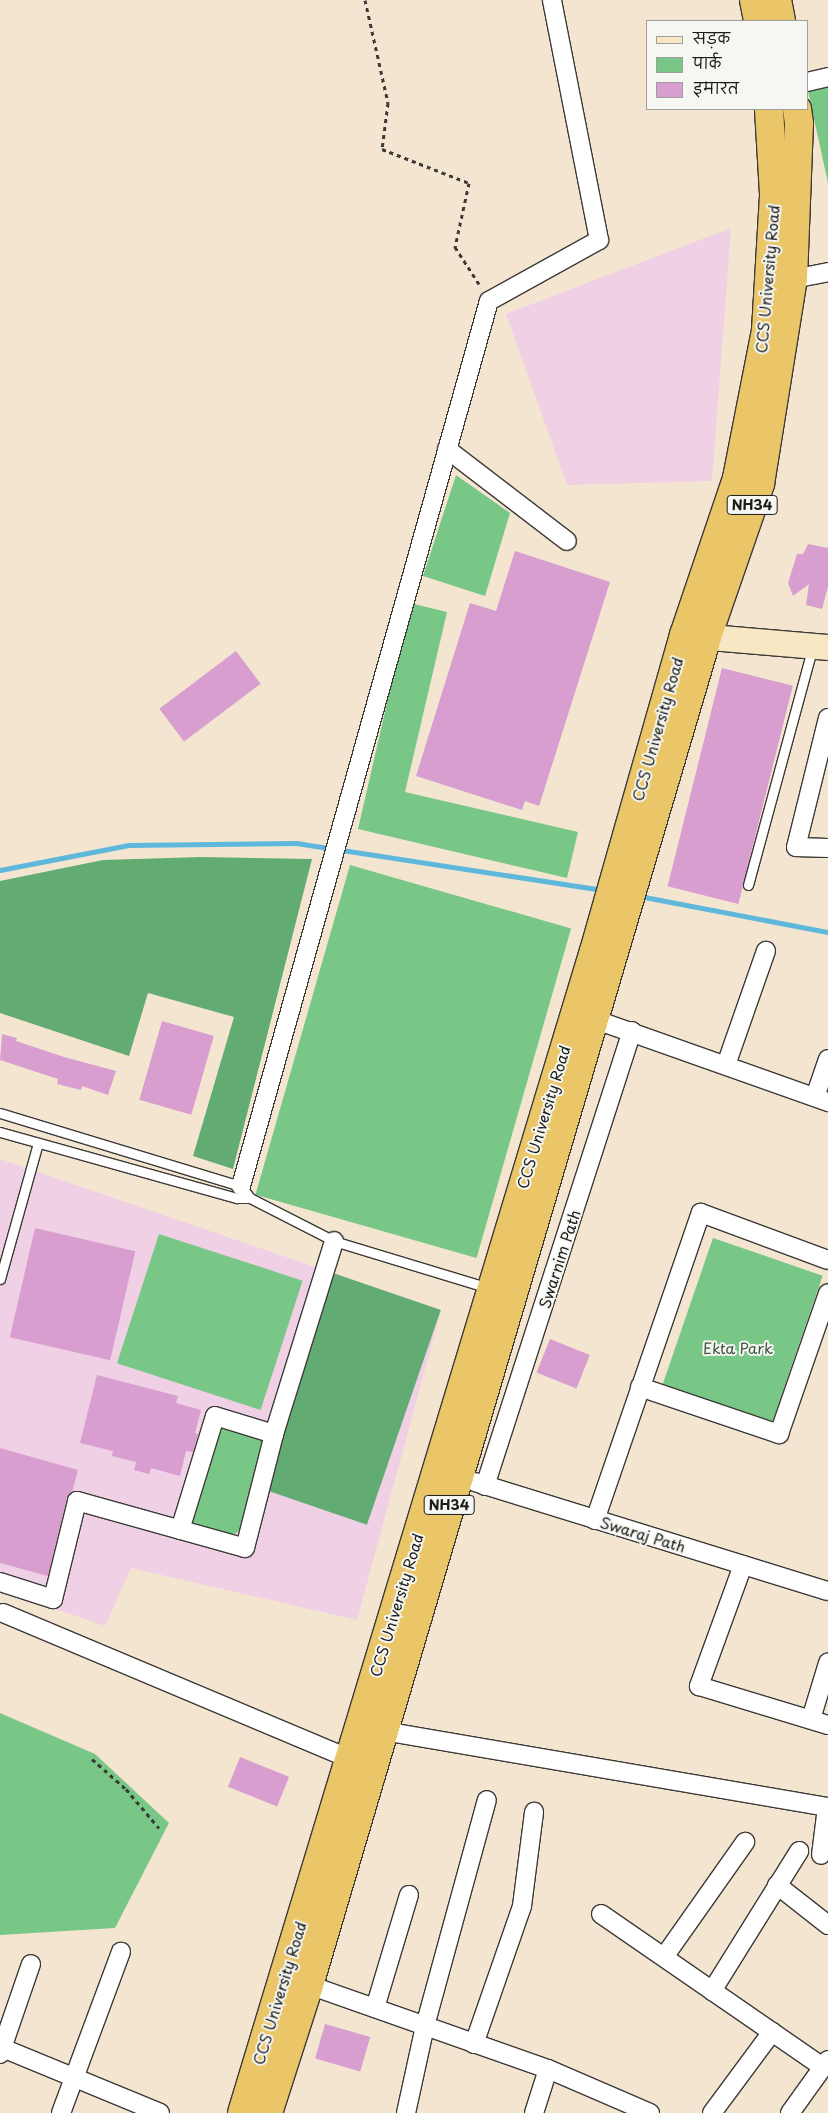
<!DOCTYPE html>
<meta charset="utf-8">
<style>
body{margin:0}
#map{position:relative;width:828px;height:2113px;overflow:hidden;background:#f4e5d1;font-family:"Playpen Sans","Playpen Sans Deva",sans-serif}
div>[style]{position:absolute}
.built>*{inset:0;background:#f0d0e5}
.green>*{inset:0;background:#79c787;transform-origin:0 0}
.forest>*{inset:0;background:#62ac74;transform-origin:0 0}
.stream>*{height:5px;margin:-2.5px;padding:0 2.5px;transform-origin:2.5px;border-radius:2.5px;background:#5fb8dc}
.building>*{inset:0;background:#d89ed0;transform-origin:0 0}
.path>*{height:3px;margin-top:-1.5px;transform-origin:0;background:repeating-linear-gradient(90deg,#3c3a37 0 4px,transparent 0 8px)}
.roads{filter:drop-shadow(1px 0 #3c3a37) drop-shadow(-1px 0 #3c3a37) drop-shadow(0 1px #3c3a37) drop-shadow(0 -1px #3c3a37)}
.lane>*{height:9px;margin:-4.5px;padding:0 4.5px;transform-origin:4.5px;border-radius:4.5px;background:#fff}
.street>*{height:18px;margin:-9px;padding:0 9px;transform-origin:9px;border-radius:9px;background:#fff}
.secondary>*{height:25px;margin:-12.5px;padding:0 12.5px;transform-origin:12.5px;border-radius:12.5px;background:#f7e8c3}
.highway>*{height:28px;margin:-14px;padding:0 14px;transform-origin:14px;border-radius:14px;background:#eac669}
span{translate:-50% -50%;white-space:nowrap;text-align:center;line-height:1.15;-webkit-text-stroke:4px #f6f6f2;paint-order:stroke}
.shield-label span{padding:1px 4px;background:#f6f6f2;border:1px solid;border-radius:4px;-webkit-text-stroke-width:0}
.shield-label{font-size:14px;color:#1c1c1c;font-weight:700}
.street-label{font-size:15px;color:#1c1c1c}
.park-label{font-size:15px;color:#3d5841}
.legend{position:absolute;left:646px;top:20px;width:162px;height:90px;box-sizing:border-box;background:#f6f6f2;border:1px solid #9f9f9c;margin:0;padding:6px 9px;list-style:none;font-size:15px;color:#1c1c1c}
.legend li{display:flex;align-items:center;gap:10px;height:25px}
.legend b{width:25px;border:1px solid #9f9f9c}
</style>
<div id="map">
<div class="built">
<i style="clip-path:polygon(731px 228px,712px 481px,567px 485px,506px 314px)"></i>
<i style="clip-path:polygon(0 1159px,441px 1310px,357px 1620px,131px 1568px,105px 1626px,0 1590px)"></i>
</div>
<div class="green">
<i style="clip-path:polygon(828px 82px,828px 183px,807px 87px)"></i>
<i style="clip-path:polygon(456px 475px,510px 513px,485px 596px,423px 576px)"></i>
<i style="clip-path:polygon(410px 603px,447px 612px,405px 792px,578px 832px,567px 878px,358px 829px)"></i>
<i style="left:350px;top:865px;width:230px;height:343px;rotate:16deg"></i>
<i style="left:159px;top:1234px;width:151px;height:136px;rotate:18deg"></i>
<i style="left:713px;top:1238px;width:116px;height:156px;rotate:19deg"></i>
<i style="clip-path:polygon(224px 1427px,267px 1436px,241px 1529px,232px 1536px,194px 1526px,190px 1521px,220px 1429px)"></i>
<i style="clip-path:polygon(0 1713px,95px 1754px,169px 1823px,115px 1928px,0 1935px)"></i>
</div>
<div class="forest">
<i style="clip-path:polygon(201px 857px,312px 859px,233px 1169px,193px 1156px,234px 1017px,148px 993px,129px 1056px,0 1013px,0 881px,103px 860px)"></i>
<i style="left:333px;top:1273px;width:114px;height:227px;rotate:19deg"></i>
</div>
<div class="stream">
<i style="left:0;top:870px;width:131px;rotate:-11deg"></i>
<i style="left:129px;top:845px;width:167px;rotate:-0.7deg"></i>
<i style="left:296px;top:843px;width:312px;rotate:8.7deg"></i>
<i style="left:639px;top:896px;width:192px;rotate:10.8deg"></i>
</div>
<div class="building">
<i style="clip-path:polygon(808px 544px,828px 548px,828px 587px,822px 609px,806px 605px,809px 584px,793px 596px,788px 583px,797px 554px,803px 554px)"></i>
<i style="clip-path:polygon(515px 551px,610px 582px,539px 806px,525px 801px,522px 810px,416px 776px,470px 603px,496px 611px)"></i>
<i style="left:236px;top:651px;width:41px;height:96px;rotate:53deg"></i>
<i style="left:722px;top:668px;width:73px;height:225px;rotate:14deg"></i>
<i style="left:162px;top:1021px;width:54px;height:82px;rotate:16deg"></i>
<i style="clip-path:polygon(2px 1034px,17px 1038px,16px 1041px,64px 1057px,116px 1071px,108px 1095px,82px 1086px,81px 1090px,57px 1084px,58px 1079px,0 1060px)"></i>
<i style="left:35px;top:1228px;width:103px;height:112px;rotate:13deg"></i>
<i style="left:550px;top:1339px;width:43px;height:36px;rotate:22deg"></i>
<i style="clip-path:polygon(97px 1375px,178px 1396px,176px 1403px,201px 1410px,195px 1433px,198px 1434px,193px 1452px,186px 1451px,180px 1476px,151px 1468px,149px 1474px,134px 1470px,136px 1462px,112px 1456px,113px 1451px,80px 1443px)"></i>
<i style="clip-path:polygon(0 1448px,78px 1470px,72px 1492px,67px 1498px,48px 1576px,0 1563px)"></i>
<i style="left:240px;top:1757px;width:53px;height:32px;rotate:22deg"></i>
<i style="left:325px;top:2024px;width:47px;height:36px;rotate:16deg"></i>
</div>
<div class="path">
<i style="left:365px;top:0;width:106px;rotate:77.4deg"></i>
<i style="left:388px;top:103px;width:46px;rotate:97.4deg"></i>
<i style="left:382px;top:149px;width:93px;rotate:21.3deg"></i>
<i style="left:469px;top:183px;width:66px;rotate:102.3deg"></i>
<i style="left:455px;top:247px;width:48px;rotate:57deg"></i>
<i style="left:92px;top:1759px;width:45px;rotate:41.4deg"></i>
<i style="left:126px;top:1789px;width:51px;rotate:49.8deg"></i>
</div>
<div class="roads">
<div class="lane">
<i style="left:748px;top:885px;width:248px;rotate:-74.8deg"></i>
<i style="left:0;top:1113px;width:252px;rotate:16.9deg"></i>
<i style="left:241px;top:1186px;width:15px;rotate:53deg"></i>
<i style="left:250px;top:1198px;width:94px;rotate:27.1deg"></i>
<i style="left:334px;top:1241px;width:162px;rotate:16.9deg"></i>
<i style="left:0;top:1132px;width:246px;rotate:15.6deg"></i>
<i style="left:237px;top:1198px;width:13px"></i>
<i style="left:0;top:1279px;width:141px;rotate:-74.4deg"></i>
</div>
<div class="street">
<i style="left:807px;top:82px;width:22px;rotate:-13deg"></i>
<i style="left:793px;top:279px;width:36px;rotate:-11deg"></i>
<i style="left:447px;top:449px;width:151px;rotate:37.5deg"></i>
<i style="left:828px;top:718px;width:133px;rotate:103.9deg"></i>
<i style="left:796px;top:847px;width:32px;rotate:2deg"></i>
<i style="left:585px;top:1016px;width:258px;rotate:19.5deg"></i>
<i style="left:726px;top:1065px;width:121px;rotate:-70.7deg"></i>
<i style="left:815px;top:1097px;width:40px;rotate:-71.1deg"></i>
<i style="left:241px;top:1186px;width:919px;rotate:-74.35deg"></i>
<i style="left:489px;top:301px;width:126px;rotate:-29deg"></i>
<i style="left:599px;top:240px;width:245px;rotate:-101.1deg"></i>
<i style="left:640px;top:1387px;width:147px;rotate:18.7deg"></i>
<i style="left:779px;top:1434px;width:149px;rotate:-70.8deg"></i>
<i style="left:475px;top:1482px;width:369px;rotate:17.2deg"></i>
<i style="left:485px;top:1486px;width:478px;rotate:-72.1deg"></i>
<i style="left:595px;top:1520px;width:325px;rotate:-71deg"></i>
<i style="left:701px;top:1213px;width:135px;rotate:20.3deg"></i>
<i style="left:180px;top:1530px;width:119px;rotate:-72.9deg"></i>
<i style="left:215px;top:1416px;width:62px;rotate:17deg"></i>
<i style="left:743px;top:1565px;width:129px;rotate:110deg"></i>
<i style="left:699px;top:1686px;width:135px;rotate:16.8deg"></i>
<i style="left:0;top:1582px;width:56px;rotate:17.8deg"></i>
<i style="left:53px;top:1599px;width:101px;rotate:-76.2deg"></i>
<i style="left:77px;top:1501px;width:174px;rotate:15.6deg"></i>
<i style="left:245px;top:1548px;width:118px;rotate:-75.7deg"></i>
<i style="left:274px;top:1434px;width:202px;rotate:-72.7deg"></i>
<i style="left:3px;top:1613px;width:376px;rotate:22.8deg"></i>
<i style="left:811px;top:1719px;width:59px;rotate:-73.1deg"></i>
<i style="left:383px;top:1731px;width:450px;rotate:9.7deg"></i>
<i style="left:827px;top:1807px;width:48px;rotate:97.1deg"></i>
<i style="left:777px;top:1885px;width:65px;rotate:38.1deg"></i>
<i style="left:601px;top:1914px;width:270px;rotate:34.6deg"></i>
<i style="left:664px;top:1957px;width:141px;rotate:-54.8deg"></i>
<i style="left:309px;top:1985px;width:253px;rotate:19.4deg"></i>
<i style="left:712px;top:1991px;width:165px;rotate:-58.1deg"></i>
<i style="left:375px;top:2008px;width:118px;rotate:-73.3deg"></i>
<i style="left:474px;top:2044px;width:146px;rotate:-70.8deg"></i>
<i style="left:522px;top:1906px;width:95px;rotate:-82.7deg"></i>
<i style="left:0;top:2047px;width:173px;rotate:22.4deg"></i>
<i style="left:0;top:2054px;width:95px;rotate:-71deg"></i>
<i style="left:61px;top:2113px;width:172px;rotate:-69.6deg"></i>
<i style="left:406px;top:2113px;width:89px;rotate:-77.7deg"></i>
<i style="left:425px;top:2026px;width:234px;rotate:-74.7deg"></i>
<i style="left:534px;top:2113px;width:46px;rotate:-72.3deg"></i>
<i style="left:548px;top:2069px;width:111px;rotate:23.3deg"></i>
<i style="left:712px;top:2113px;width:101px;rotate:-53.5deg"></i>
<i style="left:790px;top:2113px;width:65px;rotate:-54.4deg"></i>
</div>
<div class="secondary">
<i style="left:687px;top:635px;width:142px;rotate:4.9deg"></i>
</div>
<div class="highway">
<i style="left:754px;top:0;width:21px;rotate:79deg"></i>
<i style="left:777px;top:0;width:21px;rotate:79deg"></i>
<i style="left:242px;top:2113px;width:1214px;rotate:-73.15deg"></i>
<i style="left:594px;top:951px;width:329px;rotate:-74.1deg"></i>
<i style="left:684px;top:635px;width:166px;rotate:-71.3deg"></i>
<i style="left:737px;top:478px;width:151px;rotate:-78.9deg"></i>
<i style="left:766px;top:330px;width:136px;rotate:-86.6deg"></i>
<i style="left:774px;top:194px;width:85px;rotate:-93.4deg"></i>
<i style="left:268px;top:2113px;width:134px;rotate:-72.2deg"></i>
<i style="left:309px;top:1985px;width:1406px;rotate:-73.55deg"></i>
<i style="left:707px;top:637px;width:162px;rotate:-70.9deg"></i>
<i style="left:760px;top:484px;width:208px;rotate:-80.9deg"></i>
<i style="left:793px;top:279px;width:156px;rotate:-87.8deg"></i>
<i style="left:799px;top:123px;width:14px;rotate:-98deg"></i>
</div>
</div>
<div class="shield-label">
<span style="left:752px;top:505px">NH34</span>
<span style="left:449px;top:1505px">NH34</span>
</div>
<div class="street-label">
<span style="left:767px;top:279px;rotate:-85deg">CCS University Road</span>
<span style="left:657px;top:729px;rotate:-74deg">CCS University Road</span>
<span style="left:543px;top:1117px;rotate:-73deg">CCS University Road</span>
<span style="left:559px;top:1259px;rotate:-72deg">Swarnim Path</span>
<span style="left:643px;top:1534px;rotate:17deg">Swaraj Path</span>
<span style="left:396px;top:1605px;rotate:-73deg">CCS University Road</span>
<span style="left:279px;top:1993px;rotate:-73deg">CCS University Road</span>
</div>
<div class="park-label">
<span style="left:738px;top:1348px">Ekta Park</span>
</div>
<ul class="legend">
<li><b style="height:6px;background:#f7e8c3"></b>सड़क</li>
<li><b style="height:14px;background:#79c787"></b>पार्क</li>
<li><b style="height:14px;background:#d89ed0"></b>इमारत</li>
</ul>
</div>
